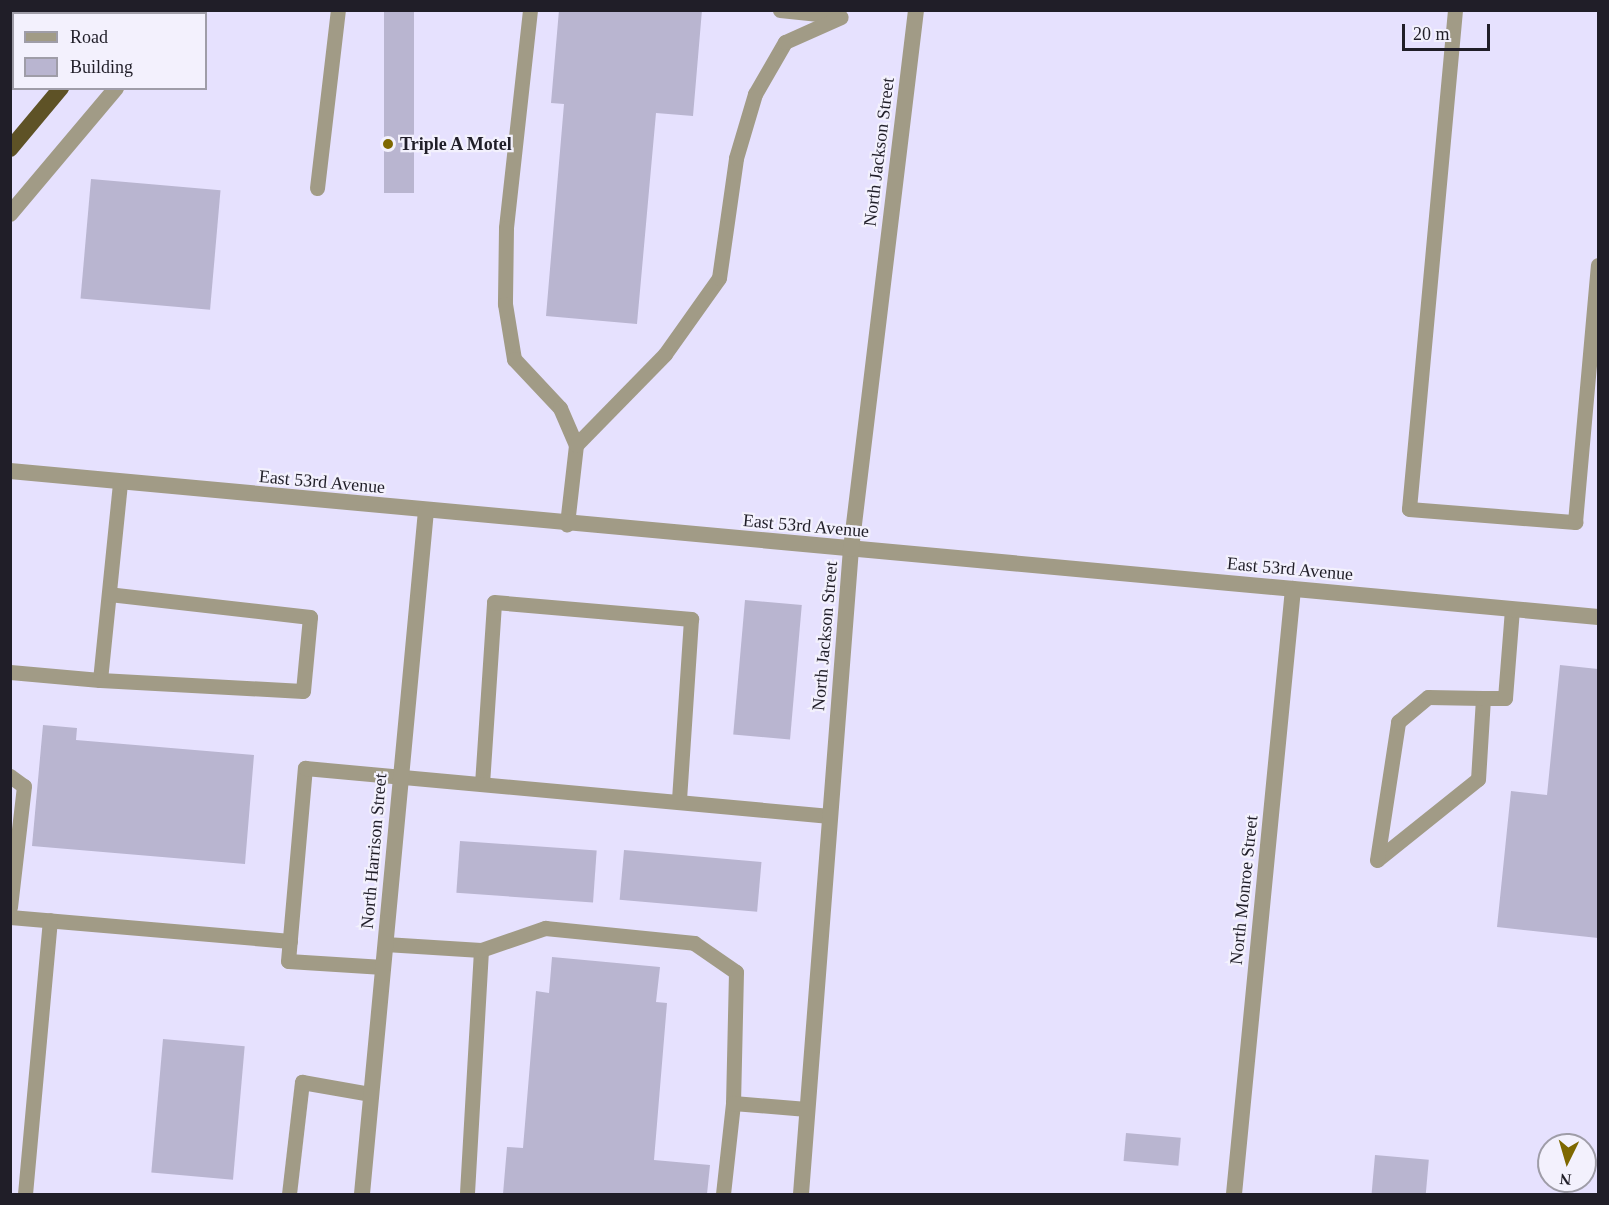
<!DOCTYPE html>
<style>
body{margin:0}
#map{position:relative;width:1609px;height:1205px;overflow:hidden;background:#e6e1fe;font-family:"Times New Roman",serif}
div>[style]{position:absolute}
.building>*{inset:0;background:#b9b5d0;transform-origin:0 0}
.service>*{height:15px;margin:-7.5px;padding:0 7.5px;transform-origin:7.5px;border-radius:7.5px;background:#a19b86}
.minor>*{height:16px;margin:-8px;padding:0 8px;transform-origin:8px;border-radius:8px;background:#a19b86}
.trunk>*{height:16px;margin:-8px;padding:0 8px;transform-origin:8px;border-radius:8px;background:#5e5226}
.dots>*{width:16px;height:16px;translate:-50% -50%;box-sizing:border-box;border:3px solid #f3f1fd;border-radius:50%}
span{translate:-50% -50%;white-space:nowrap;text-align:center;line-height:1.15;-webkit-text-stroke:4.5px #f3f1fd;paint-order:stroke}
.poi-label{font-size:18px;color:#201e28;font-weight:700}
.left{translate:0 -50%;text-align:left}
.street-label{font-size:18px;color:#201e28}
.frame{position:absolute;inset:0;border:12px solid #201e28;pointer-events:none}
.legend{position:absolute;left:12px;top:12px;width:195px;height:78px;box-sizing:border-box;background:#f3f1fd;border:2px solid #9f9da8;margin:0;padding:8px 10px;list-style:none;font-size:18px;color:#201e28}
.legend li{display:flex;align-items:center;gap:12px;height:30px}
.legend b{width:30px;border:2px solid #9f9da8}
.north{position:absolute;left:1537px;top:1133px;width:60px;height:60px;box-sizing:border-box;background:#f3f1fd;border:2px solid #9f9da8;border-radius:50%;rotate:185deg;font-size:16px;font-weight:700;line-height:24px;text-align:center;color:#201e28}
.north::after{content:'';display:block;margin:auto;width:21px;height:27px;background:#7e6800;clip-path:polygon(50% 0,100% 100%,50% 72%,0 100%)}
.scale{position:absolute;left:1402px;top:24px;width:88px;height:27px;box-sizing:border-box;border:3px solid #201e28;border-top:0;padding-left:8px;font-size:18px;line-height:21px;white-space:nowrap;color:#201e28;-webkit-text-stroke:4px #f3f1fd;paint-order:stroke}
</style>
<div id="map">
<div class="building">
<i style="left:384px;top:10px;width:30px;height:183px"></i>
<i style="clip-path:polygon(559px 10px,702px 10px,693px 116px,656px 113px,637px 324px,546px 316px,564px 104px,551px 103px)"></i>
<i style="left:91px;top:179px;width:130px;height:120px;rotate:5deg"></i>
<i style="left:745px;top:600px;width:57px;height:135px;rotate:5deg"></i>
<i style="clip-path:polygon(1560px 665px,1598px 669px,1598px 938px,1497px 927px,1511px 791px,1547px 795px)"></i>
<i style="clip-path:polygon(43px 725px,77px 728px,76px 740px,254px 755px,245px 864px,32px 846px)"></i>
<i style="left:460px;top:841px;width:137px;height:52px;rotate:4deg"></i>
<i style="left:624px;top:850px;width:138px;height:50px;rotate:5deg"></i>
<i style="clip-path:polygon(552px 957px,660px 967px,656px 1002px,667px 1003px,654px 1160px,710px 1165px,707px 1194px,503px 1194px,507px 1147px,523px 1148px,536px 991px,549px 993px)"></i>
<i style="left:163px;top:1039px;width:82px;height:134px;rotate:5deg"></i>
<i style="left:1126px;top:1133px;width:55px;height:28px;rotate:5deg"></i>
<i style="left:1375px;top:1155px;width:54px;height:39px;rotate:5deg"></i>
</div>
<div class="service">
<i style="left:530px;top:10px;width:219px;rotate:96.3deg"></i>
<i style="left:506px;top:228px;width:76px;rotate:90.8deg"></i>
<i style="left:505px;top:304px;width:56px;rotate:80.7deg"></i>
<i style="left:514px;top:359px;width:67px;rotate:46.8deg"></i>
<i style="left:560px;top:408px;width:40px;rotate:66.6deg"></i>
<i style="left:576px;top:445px;width:80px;rotate:96.5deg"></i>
<i style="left:780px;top:10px;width:58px;rotate:5.9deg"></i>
<i style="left:1455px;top:10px;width:501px;rotate:95.27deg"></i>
<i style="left:1409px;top:509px;width:167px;rotate:4.5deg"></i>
<i style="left:1575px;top:522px;width:258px;rotate:-84.9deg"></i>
<i style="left:317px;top:188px;width:179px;rotate:-83.3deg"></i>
<i style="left:576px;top:445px;width:127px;rotate:-45.6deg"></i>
<i style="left:665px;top:354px;width:93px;rotate:-54.6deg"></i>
<i style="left:719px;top:278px;width:121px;rotate:-81.9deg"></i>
<i style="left:736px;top:158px;width:67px;rotate:-73.5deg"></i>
<i style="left:755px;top:94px;width:60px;rotate:-60deg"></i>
<i style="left:785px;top:42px;width:61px;rotate:-24.1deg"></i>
<i style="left:10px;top:672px;width:90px;rotate:5.1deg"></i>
<i style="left:100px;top:680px;width:198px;rotate:-84.2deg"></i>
<i style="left:100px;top:680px;width:203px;rotate:3.1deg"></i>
<i style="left:303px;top:691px;width:74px;rotate:-84.6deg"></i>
<i style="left:310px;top:617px;width:202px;rotate:-173.5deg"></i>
<i style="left:1483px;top:698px;width:81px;rotate:93.5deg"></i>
<i style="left:1478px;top:779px;width:129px;rotate:141.3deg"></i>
<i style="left:1377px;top:860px;width:140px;rotate:-81.3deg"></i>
<i style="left:1398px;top:722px;width:39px;rotate:-40deg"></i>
<i style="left:1428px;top:697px;width:55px;rotate:1deg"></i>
<i style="left:1483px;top:698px;width:22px"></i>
<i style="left:1505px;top:698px;width:89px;rotate:-85.5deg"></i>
<i style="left:10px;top:776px;width:17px;rotate:36deg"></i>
<i style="left:24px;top:786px;width:122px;rotate:96.6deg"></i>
<i style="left:482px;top:784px;width:182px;rotate:-86.2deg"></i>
<i style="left:494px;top:602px;width:198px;rotate:4.9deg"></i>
<i style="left:691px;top:619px;width:183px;rotate:93.8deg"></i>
<i style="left:10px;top:917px;width:281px;rotate:4.9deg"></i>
<i style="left:385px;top:944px;width:96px;rotate:3.6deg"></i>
<i style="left:481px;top:950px;width:244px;rotate:93.3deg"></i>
<i style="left:481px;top:950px;width:68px;rotate:-19deg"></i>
<i style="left:545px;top:928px;width:150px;rotate:5.7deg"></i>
<i style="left:694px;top:943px;width:51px;rotate:34.6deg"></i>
<i style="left:736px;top:972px;width:131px;rotate:91.3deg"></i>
<i style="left:383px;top:967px;width:95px;rotate:-176.4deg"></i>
<i style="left:288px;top:961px;width:194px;rotate:-85deg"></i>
<i style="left:305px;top:768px;width:527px;rotate:5.22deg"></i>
<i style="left:25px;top:1194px;width:275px;rotate:-84.8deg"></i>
<i style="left:289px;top:1194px;width:113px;rotate:-83.4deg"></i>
<i style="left:302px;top:1082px;width:70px;rotate:9.9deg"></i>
<i style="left:723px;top:1194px;width:92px;rotate:-83.7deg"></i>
<i style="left:733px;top:1103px;width:74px;rotate:4.6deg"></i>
</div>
<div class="minor">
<i style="left:181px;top:14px;width:4px;rotate:-63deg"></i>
<i style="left:10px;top:214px;width:165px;rotate:-49.9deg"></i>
<i style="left:10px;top:471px;width:1595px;rotate:5.25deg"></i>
<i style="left:362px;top:1194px;width:686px;rotate:-84.65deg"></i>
<i style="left:801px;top:1194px;width:647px;rotate:-85.57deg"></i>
<i style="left:851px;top:549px;width:543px;rotate:-83.12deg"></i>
<i style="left:1234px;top:1194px;width:608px;rotate:-84.43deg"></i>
</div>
<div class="trunk">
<i style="left:27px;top:14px;width:4px;rotate:-63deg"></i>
<i style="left:123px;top:14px;width:5px;rotate:-53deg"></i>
<i style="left:10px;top:33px;width:5px;rotate:-37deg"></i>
<i style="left:10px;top:149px;width:80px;rotate:-50.1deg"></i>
</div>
<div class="dots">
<i style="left:388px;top:144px;background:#7e6800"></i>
</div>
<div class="poi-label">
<span class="left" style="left:400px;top:144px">Triple A Motel</span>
</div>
<div class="street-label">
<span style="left:879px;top:152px;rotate:-83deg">North Jackson Street</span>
<span style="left:322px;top:482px;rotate:5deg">East 53rd Avenue</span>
<span style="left:806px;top:526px;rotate:5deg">East 53rd Avenue</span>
<span style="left:1290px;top:569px;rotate:5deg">East 53rd Avenue</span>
<span style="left:825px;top:636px;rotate:-85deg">North Jackson Street</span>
<span style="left:374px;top:851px;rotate:-85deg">North Harrison Street</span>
<span style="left:1244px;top:890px;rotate:-84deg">North Monroe Street</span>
</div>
<div class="frame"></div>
<ul class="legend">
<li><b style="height:8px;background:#a19b86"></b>Road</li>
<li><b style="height:16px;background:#b9b5d0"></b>Building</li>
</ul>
<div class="north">N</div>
<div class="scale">20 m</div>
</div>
